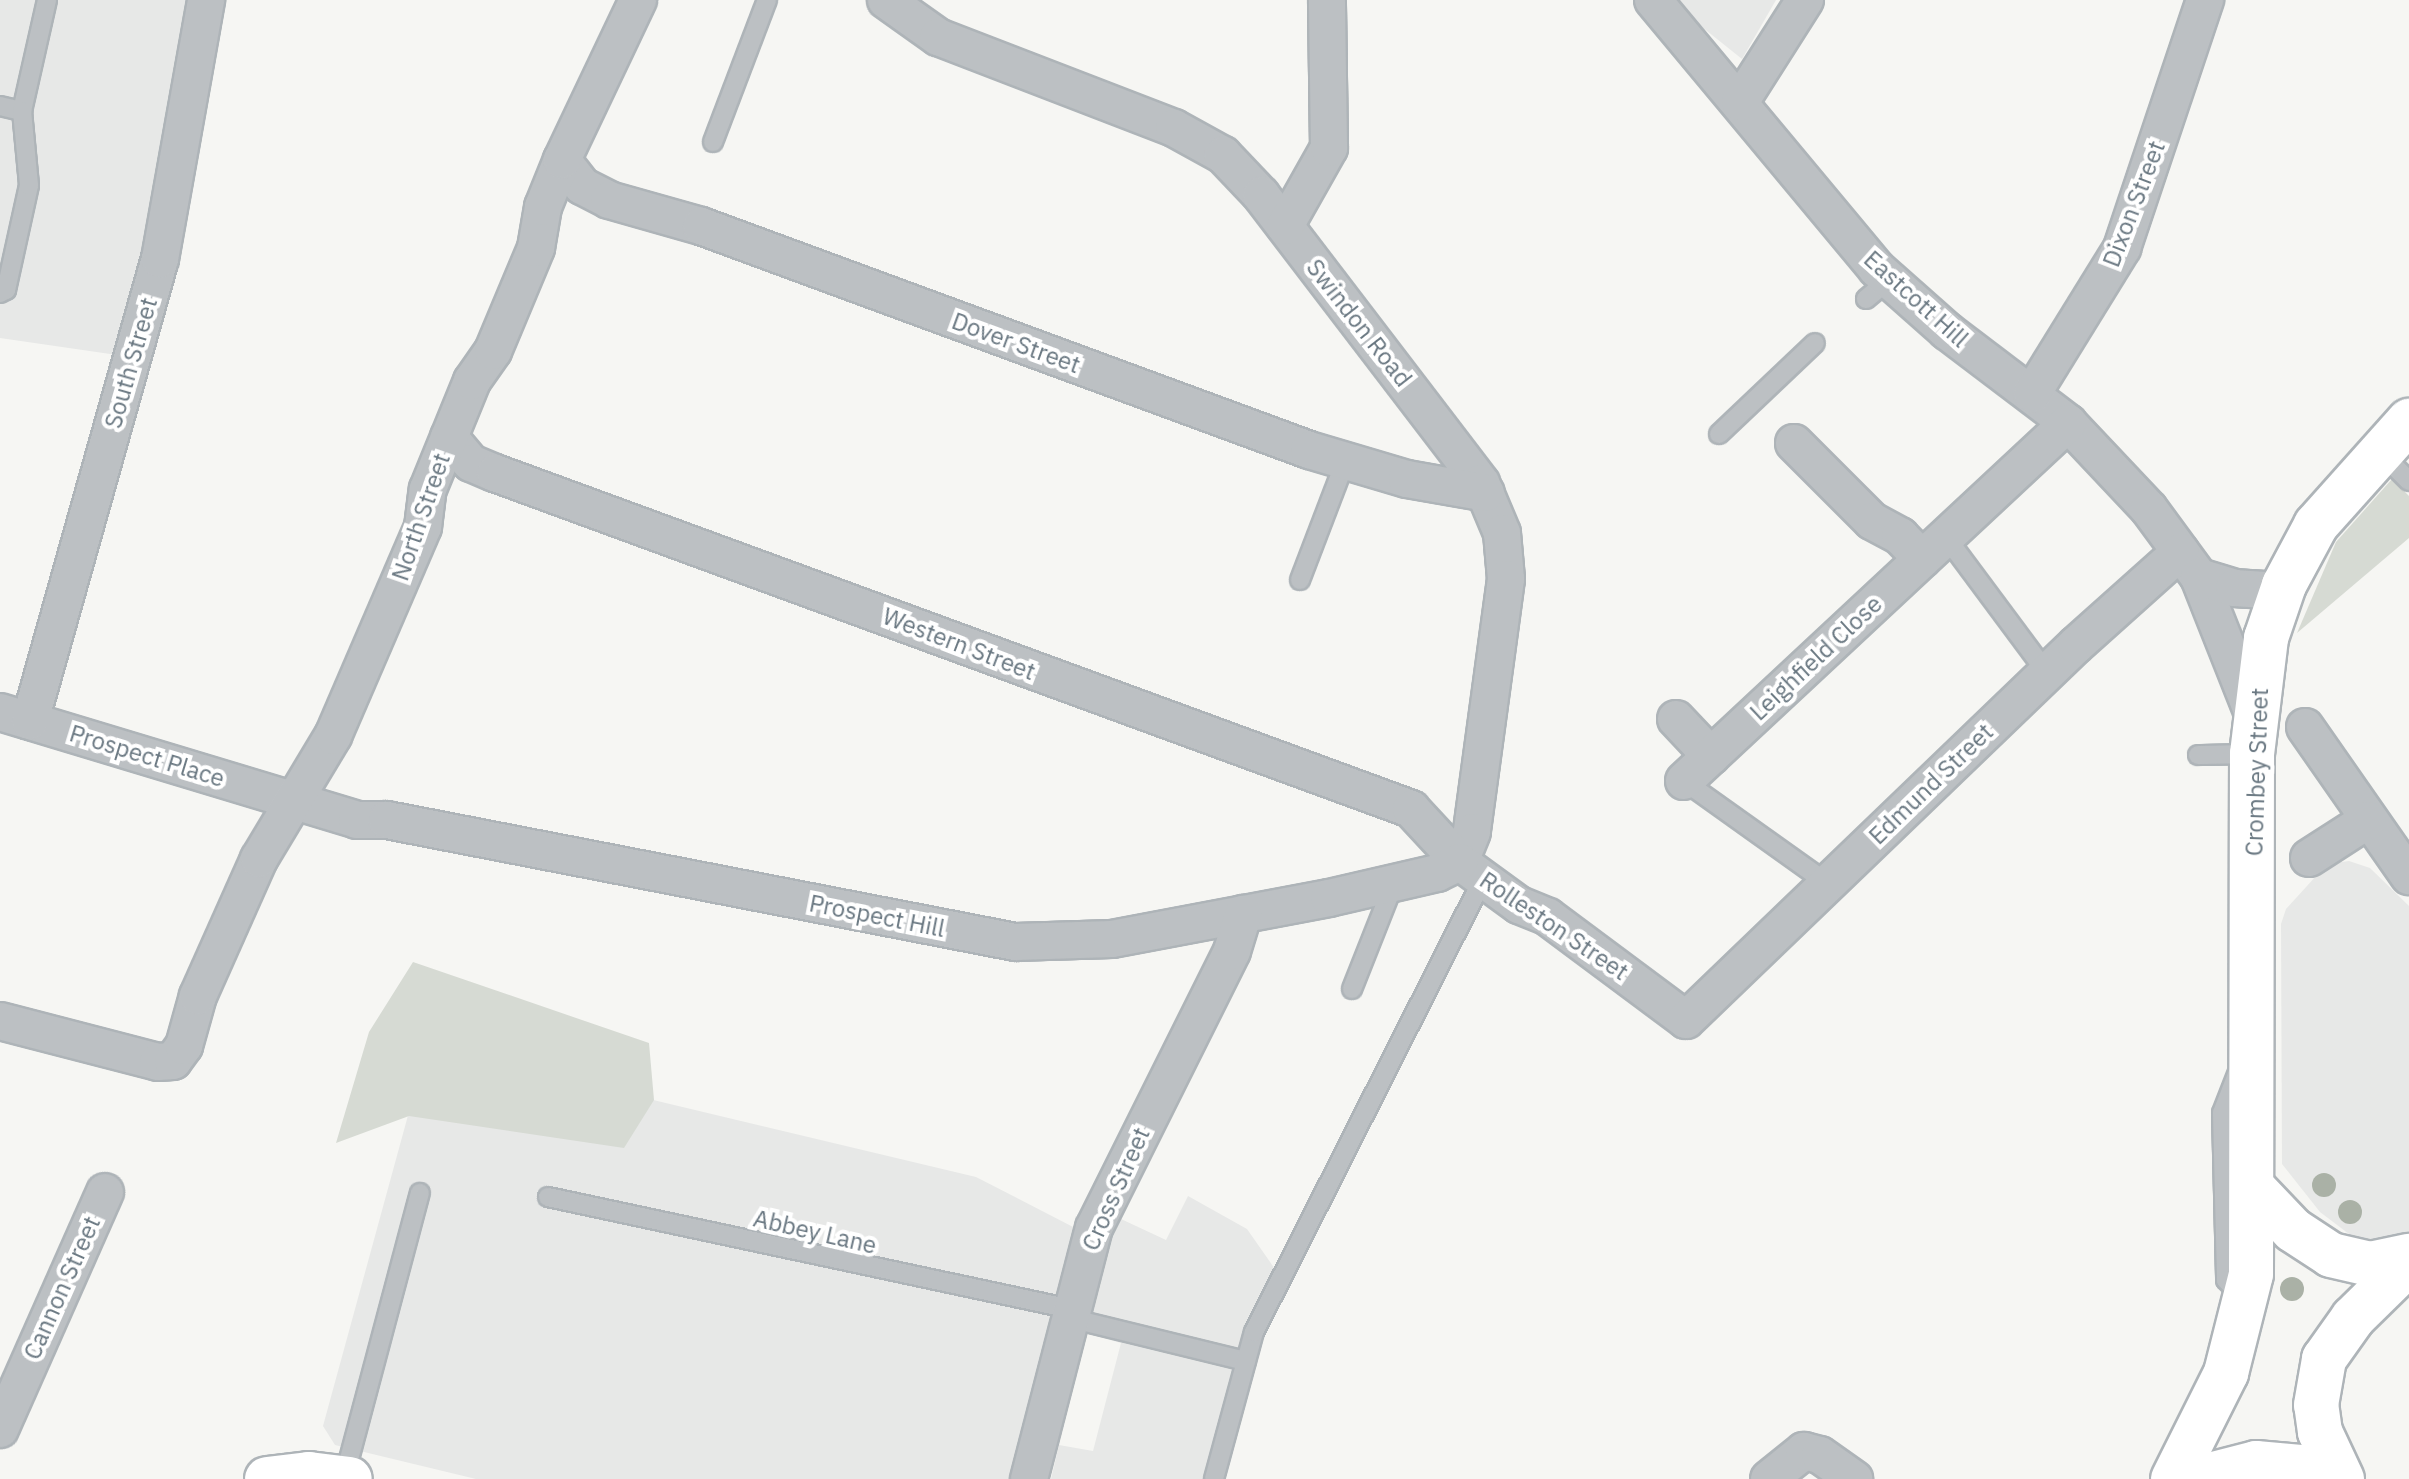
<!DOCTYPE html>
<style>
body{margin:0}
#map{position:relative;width:2409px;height:1479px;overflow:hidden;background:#f6f6f3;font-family:"IBM Plex Sans",sans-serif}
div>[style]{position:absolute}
.built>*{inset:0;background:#e7e8e7}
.green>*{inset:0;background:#d6dad3}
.roads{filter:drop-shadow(2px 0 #aeb4b8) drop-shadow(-2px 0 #aeb4b8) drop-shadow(0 2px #aeb4b8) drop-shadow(0 -2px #aeb4b8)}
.lane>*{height:18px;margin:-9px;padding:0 9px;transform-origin:9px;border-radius:9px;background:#bcc0c3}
.street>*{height:36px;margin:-18px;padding:0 18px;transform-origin:18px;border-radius:18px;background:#bcc0c3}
.secondary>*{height:44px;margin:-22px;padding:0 22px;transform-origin:22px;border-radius:22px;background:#fff}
.trees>*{width:24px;height:24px;margin:-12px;border-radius:50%;background:#aab1a6}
span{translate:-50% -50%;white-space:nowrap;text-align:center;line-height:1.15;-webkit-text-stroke:8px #fff;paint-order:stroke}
.street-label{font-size:24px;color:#697781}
</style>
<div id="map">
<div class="built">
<i style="clip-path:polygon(0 0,191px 0,124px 356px,0 338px)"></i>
<i style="clip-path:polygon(1678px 0,1776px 0,1742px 59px,1697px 23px)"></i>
<i style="clip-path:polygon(2349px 861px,2370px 868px,2409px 906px,2409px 1241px,2374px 1253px,2320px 1212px,2282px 1164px,2281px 924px,2286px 909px,2327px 864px)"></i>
<i style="clip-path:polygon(427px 1046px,976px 1177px,1077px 1229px,1019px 1479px,476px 1479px,335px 1445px,323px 1426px)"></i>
<i style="clip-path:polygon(1188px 1196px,1247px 1229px,1277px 1272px,1209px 1479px,1051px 1479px,1059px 1445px,1093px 1451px,1121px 1343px,1085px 1333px,1109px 1245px,1121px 1219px,1166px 1240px)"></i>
</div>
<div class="green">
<i style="clip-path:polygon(2392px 479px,2409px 496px,2409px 538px,2297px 633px,2336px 542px)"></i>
<i style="clip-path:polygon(413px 962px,649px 1043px,654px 1100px,624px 1148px,409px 1116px,336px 1143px,369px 1032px)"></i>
</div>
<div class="roads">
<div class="lane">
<i style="left:0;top:106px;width:23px;rotate:13deg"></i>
<i style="left:22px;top:111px;width:114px;rotate:-77.3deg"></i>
<i style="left:713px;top:142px;width:152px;rotate:-69.2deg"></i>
<i style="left:0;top:293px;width:7px;rotate:-27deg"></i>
<i style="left:6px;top:290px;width:107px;rotate:-77.6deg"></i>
<i style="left:29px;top:185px;width:74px;rotate:-95.4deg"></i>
<i style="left:1866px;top:299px;width:30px;rotate:-40deg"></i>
<i style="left:1719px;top:434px;width:132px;rotate:-43.5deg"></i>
<i style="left:2380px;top:452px;width:41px;rotate:45deg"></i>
<i style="left:1946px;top:537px;width:169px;rotate:53.4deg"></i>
<i style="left:1300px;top:580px;width:126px;rotate:-69.1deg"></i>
<i style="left:2198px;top:755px;width:54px;rotate:-1.1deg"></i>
<i style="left:1684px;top:781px;width:176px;rotate:35.5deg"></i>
<i style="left:1352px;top:989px;width:114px;rotate:-68.4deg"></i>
<i style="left:2238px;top:1072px;width:44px;rotate:111.3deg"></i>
<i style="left:2222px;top:1113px;width:167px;rotate:88.6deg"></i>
<i style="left:2226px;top:1280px;width:23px;rotate:45deg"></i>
<i style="left:548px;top:1197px;width:535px;rotate:12.09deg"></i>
<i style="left:1069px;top:1318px;width:182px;rotate:13.7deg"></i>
<i style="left:344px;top:1478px;width:295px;rotate:-75.1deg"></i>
<i style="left:1214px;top:1479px;width:152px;rotate:-74.8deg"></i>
<i style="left:1254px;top:1332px;width:508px;rotate:-63.18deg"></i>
</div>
<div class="street">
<i style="left:886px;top:0;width:64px;rotate:35.4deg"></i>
<i style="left:938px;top:37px;width:253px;rotate:21.1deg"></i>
<i style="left:1174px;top:128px;width:56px;rotate:28.9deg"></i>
<i style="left:1223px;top:155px;width:55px;rotate:46.5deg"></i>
<i style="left:1261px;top:195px;width:362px;rotate:52.6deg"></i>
<i style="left:1481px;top:483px;width:54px;rotate:67.2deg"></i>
<i style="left:1502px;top:533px;width:46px;rotate:85deg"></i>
<i style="left:1506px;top:579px;width:255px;rotate:97.7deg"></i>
<i style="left:1472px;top:832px;width:32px;rotate:112deg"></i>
<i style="left:1653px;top:0;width:350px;rotate:50.2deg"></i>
<i style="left:1877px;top:269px;width:94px;rotate:41.5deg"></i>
<i style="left:1947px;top:331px;width:152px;rotate:37.2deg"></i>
<i style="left:2068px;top:423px;width:118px;rotate:46.7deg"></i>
<i style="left:2149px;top:509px;width:84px;rotate:53.7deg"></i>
<i style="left:2199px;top:577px;width:149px;rotate:68.4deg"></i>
<i style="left:1740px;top:102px;width:121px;rotate:-57.5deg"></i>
<i style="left:562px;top:160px;width:33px;rotate:52deg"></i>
<i style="left:582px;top:186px;width:30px;rotate:27deg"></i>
<i style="left:609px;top:200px;width:96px;rotate:15.8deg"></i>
<i style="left:701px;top:226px;width:648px;rotate:20.22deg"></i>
<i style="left:1309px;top:450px;width:102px;rotate:16.5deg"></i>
<i style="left:1407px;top:479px;width:80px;rotate:10deg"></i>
<i style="left:1285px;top:226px;width:90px;rotate:-60.6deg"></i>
<i style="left:1329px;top:148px;width:148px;rotate:-90.8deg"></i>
<i style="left:2032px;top:394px;width:172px;rotate:-58.3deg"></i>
<i style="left:2122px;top:248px;width:262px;rotate:-71.5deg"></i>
<i style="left:449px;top:437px;width:34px;rotate:50deg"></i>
<i style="left:471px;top:463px;width:26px;rotate:23deg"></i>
<i style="left:495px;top:473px;width:976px;rotate:20.14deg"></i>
<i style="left:1411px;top:809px;width:72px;rotate:47.2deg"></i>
<i style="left:1460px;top:862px;width:73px;rotate:36.1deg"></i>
<i style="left:1519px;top:905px;width:31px;rotate:22deg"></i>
<i style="left:1548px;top:917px;width:172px;rotate:36.7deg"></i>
<i style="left:1686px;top:1020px;width:541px;rotate:-43.88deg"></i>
<i style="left:2076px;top:645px;width:140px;rotate:-41.8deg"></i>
<i style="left:1794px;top:443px;width:110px;rotate:45deg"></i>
<i style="left:1872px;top:521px;width:32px;rotate:28deg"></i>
<i style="left:1900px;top:536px;width:32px;rotate:46deg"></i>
<i style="left:2199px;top:577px;width:37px;rotate:17deg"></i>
<i style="left:2234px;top:588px;width:47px;rotate:3.7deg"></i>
<i style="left:0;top:712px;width:373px;rotate:16.8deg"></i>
<i style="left:357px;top:820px;width:30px"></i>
<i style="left:387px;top:820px;width:640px;rotate:10.99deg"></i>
<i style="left:1015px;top:942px;width:97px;rotate:-1.8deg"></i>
<i style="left:1112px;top:939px;width:221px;rotate:-10.7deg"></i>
<i style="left:1329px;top:898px;width:111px;rotate:-13deg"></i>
<i style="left:1437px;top:873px;width:25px;rotate:-26deg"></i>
<i style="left:1676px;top:719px;width:51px;rotate:46.6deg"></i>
<i style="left:30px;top:721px;width:480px;rotate:-74.3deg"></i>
<i style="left:160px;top:259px;width:263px;rotate:-79.9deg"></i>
<i style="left:2305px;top:727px;width:182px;rotate:55.1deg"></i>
<i style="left:1684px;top:781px;width:525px;rotate:-42.99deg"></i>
<i style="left:2309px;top:858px;width:70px;rotate:-32.8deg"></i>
<i style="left:0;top:1021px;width:163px;rotate:14.5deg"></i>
<i style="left:158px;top:1062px;width:15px;rotate:-4deg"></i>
<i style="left:173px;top:1061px;width:19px;rotate:-54deg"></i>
<i style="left:184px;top:1046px;width:52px;rotate:-74.4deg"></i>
<i style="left:198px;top:996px;width:150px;rotate:-66deg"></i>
<i style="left:259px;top:859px;width:144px;rotate:-59deg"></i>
<i style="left:333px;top:736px;width:228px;rotate:-66.7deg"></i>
<i style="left:423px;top:527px;width:38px;rotate:-83deg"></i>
<i style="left:428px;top:489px;width:117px;rotate:-67.8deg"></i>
<i style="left:472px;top:381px;width:37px;rotate:-55deg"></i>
<i style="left:493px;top:351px;width:112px;rotate:-67.3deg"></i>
<i style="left:536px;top:248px;width:42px;rotate:-80.3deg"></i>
<i style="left:543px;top:207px;width:51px;rotate:-68deg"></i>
<i style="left:562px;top:160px;width:177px;rotate:-64.6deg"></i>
<i style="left:0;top:1429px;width:259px;rotate:-66.1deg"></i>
<i style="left:1029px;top:1479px;width:259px;rotate:-75.5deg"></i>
<i style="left:1094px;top:1228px;width:309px;rotate:-63.5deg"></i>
<i style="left:1232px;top:951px;width:39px;rotate:-73deg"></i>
<i style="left:1769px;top:1479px;width:45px;rotate:-38.7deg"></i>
<i style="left:1804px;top:1451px;width:16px;rotate:14deg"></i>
<i style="left:1820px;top:1455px;width:42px;rotate:35.2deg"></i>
</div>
<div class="secondary">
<i style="left:2253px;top:1188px;width:58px;rotate:46.4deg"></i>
<i style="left:2293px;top:1230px;width:45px;rotate:33.3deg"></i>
<i style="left:2331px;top:1255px;width:40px;rotate:13deg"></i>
<i style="left:2370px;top:1264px;width:40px;rotate:-12deg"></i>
<i style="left:267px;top:1479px;width:42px;rotate:-6.8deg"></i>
<i style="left:309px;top:1474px;width:41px;rotate:7deg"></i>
<i style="left:2173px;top:1479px;width:119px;rotate:-63.4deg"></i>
<i style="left:2226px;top:1373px;width:102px;rotate:-75.8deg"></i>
<i style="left:2251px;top:1274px;width:520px;rotate:-89.89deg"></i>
<i style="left:2252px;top:754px;width:117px;rotate:-83.1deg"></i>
<i style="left:2266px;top:638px;width:56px;rotate:-71.2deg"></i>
<i style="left:2284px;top:585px;width:68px;rotate:-61.9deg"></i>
<i style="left:2316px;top:525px;width:140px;rotate:-48.2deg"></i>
<i style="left:2194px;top:1479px;width:64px;rotate:-14.5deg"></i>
<i style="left:2256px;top:1463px;width:78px;rotate:5.1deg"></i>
<i style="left:2342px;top:1479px;width:52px;rotate:-115.1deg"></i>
<i style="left:2320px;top:1432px;width:27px;rotate:-98deg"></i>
<i style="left:2316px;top:1405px;width:47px;rotate:-80.1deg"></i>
<i style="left:2324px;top:1359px;width:50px;rotate:-54.7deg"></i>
<i style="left:2353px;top:1318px;width:78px;rotate:-44.5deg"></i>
</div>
</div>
<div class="trees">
<i style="left:2324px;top:1185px"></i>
<i style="left:2350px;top:1212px"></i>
<i style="left:2292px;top:1289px"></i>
</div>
<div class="street-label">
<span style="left:2134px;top:204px;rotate:-69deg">Dixon Street</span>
<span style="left:1916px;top:299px;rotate:42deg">Eastcott Hill</span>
<span style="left:1359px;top:323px;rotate:52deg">Swindon Road</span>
<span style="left:1016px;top:343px;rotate:20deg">Dover Street</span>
<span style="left:131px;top:363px;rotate:-74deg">South Street</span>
<span style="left:421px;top:517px;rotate:-71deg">North Street</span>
<span style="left:959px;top:644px;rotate:21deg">Western Street</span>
<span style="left:1816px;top:658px;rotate:-43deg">Leighfield Close</span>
<span style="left:147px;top:756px;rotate:17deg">Prospect Place</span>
<span style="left:2257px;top:772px;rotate:-88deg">Crombey Street</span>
<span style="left:1931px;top:784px;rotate:-44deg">Edmund Street</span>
<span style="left:877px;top:916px;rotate:11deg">Prospect Hill</span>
<span style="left:1554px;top:926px;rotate:34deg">Rolleston Street</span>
<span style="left:1116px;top:1189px;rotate:-66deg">Cross Street</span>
<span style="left:815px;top:1232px;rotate:13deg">Abbey Lane</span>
<span style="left:62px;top:1288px;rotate:-66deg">Cannon Street</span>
</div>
</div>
